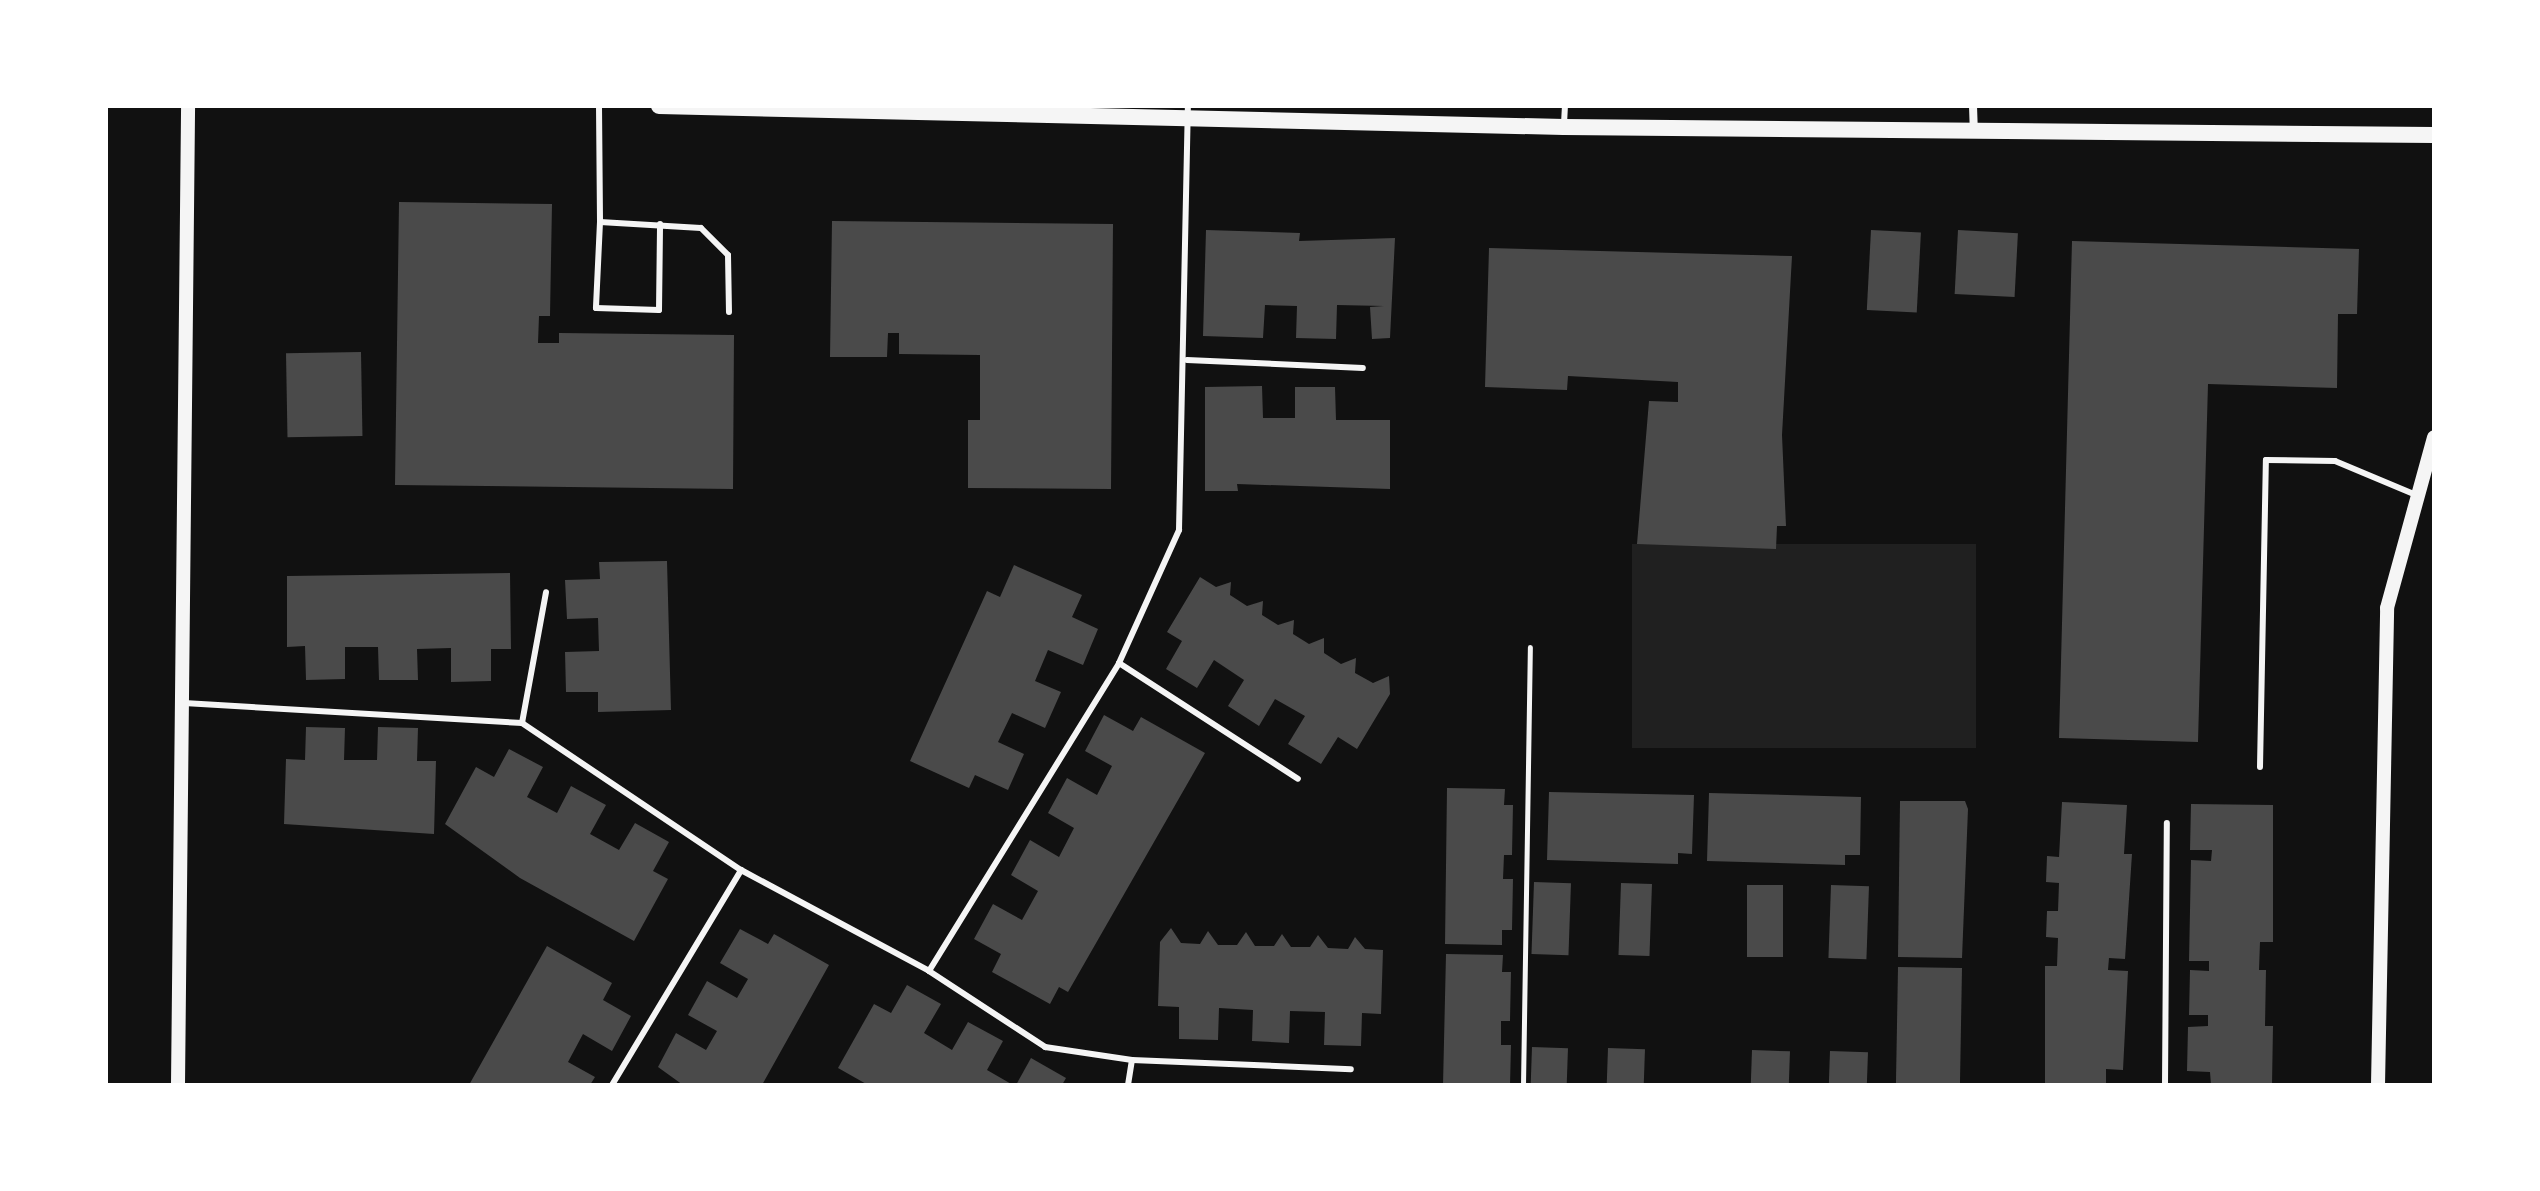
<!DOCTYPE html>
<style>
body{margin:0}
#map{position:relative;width:2540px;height:1191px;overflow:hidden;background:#111;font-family:Jost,sans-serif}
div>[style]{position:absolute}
.green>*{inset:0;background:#202020;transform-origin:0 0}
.building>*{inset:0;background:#4a4a4a;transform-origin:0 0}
.path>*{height:5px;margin:-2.5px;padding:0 2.5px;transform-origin:2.5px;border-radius:2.5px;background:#f5f5f5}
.service>*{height:6px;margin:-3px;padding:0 3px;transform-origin:3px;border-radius:3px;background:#f5f5f5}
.minor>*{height:8px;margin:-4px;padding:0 4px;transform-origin:4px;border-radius:4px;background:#f5f5f5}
.tertiary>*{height:14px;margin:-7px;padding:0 7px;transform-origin:7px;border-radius:7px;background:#f5f5f5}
.secondary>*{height:16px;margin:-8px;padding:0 8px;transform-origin:8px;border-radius:8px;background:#f5f5f5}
span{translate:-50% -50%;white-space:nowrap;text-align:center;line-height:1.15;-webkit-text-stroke:8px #fff;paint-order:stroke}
.frame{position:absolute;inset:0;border:108px solid #fff;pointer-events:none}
</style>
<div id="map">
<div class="green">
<i style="left:1632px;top:544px;width:344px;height:204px"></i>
</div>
<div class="building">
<i style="clip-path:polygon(399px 202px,552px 204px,550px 316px,539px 316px,538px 343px,559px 343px,559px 333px,734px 335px,733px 489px,395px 485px)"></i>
<i style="clip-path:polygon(832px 221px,1113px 224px,1111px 489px,968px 488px,968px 420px,980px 420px,980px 355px,899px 354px,899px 333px,888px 333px,887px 357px,830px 357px)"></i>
<i style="clip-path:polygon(1206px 230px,1300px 233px,1299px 241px,1395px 238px,1390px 338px,1372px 339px,1370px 307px,1384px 306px,1337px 305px,1336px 339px,1296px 338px,1297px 306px,1265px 305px,1263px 338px,1203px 336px)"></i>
<i style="left:1871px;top:230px;width:50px;height:80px;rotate:3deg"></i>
<i style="left:1958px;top:230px;width:60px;height:64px;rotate:3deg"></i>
<i style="clip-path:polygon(2072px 241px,2359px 249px,2357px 314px,2338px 314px,2337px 388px,2208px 384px,2198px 742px,2059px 738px)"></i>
<i style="clip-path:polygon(1489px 248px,1792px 256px,1782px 435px,1786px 526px,1777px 526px,1776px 549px,1637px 544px,1649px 401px,1678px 402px,1678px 382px,1568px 376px,1567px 390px,1485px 387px)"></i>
<i style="left:361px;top:352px;width:84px;height:75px;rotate:89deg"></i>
<i style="clip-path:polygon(1262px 386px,1263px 418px,1295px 418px,1295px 387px,1335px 387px,1336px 420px,1390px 420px,1390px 489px,1237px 484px,1238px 491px,1205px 491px,1205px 387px)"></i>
<i style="clip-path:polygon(667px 561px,671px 710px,598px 712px,598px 692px,566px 692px,565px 652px,599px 651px,598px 618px,567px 619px,565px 580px,600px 579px,599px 562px)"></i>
<i style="clip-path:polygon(1014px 565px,1082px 595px,1072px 617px,1098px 629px,1083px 665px,1048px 650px,1035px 681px,1061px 692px,1045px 728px,1012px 713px,998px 742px,1024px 754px,1008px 790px,975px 775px,969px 788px,910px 761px,987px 591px,1000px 597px)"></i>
<i style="clip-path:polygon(510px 573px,511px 649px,491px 649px,491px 681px,451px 682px,451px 648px,417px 649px,418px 680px,379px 680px,378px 647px,345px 647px,345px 679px,306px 680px,305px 646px,287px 647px,287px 576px)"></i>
<i style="clip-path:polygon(1200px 577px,1216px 587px,1231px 582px,1230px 595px,1247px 606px,1263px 601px,1262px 615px,1278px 625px,1294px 620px,1293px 634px,1309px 644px,1324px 638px,1324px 653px,1341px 664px,1356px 658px,1355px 673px,1373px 683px,1389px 676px,1390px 694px,1357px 749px,1338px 737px,1321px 764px,1288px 744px,1305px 716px,1275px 699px,1259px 726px,1228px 706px,1244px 680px,1214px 660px,1197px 688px,1166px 669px,1182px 641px,1167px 632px)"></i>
<i style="clip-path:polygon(1104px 715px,1133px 731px,1141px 717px,1205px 753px,1068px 992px,1059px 987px,1050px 1004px,992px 972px,1001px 954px,974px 939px,993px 904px,1022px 920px,1038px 891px,1011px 875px,1030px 840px,1059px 857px,1074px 828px,1048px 813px,1067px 778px,1097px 795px,1112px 766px,1085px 751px)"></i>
<i style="clip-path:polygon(306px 727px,345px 728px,344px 760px,377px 760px,378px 727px,418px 728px,417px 761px,436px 761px,434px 834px,284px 824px,286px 759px,305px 760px)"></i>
<i style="clip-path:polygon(509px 749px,543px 767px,527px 797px,557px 813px,571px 786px,606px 805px,590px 834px,619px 850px,635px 823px,669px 842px,653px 871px,668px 879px,634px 941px,520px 878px,445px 824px,476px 767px,494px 777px)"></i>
<i style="clip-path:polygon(1447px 788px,1505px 789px,1504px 805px,1513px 805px,1512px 855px,1504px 855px,1503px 879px,1513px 879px,1512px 930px,1502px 930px,1502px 945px,1445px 944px)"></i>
<i style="clip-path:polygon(1549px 792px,1694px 795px,1692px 854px,1678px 853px,1678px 864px,1547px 860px)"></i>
<i style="clip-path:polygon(1709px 793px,1861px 797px,1860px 855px,1845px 855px,1845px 865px,1707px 861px)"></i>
<i style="clip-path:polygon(1900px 801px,1965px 801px,1968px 809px,1962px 958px,1898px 957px)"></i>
<i style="clip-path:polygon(2062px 802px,2127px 805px,2124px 854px,2132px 854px,2125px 959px,2109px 958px,2108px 970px,2128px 971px,2123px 1070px,2106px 1069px,2106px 1085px,2045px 1084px,2045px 966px,2057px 966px,2058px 938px,2046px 937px,2047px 911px,2058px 911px,2059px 883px,2046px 882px,2047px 856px,2059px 857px)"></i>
<i style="clip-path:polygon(2191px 804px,2273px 805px,2273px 942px,2260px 942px,2259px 970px,2266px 970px,2265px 1026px,2273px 1026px,2272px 1085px,2211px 1085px,2210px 1072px,2187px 1071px,2188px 1027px,2208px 1026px,2208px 1015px,2189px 1015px,2190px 970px,2209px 971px,2209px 961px,2189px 961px,2191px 860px,2211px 861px,2212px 850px,2190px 850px)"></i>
<i style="left:1534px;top:882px;width:37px;height:72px;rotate:2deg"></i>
<i style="left:1621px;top:883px;width:31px;height:72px;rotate:2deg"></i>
<i style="left:1747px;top:885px;width:36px;height:72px"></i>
<i style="left:1831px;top:885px;width:38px;height:73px;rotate:2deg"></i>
<i style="clip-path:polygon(1171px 928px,1181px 943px,1200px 944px,1208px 931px,1218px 945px,1237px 945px,1246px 932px,1255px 946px,1274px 946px,1282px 934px,1291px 947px,1310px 947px,1318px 935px,1328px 948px,1348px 949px,1355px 937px,1365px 949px,1383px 950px,1381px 1014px,1362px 1013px,1361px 1046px,1324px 1045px,1325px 1012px,1290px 1011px,1289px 1043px,1252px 1041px,1253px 1010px,1219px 1008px,1218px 1040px,1179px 1039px,1179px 1007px,1158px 1006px,1160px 942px)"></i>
<i style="clip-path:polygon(740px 929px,768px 944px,774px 934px,829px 965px,762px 1085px,683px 1085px,658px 1067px,676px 1033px,706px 1050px,717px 1031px,688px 1015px,707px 981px,737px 998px,748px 979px,720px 963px)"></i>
<i style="clip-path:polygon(547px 946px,612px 983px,603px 1000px,631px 1016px,612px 1051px,583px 1034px,568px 1062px,595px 1077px,590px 1085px,469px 1085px)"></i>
<i style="clip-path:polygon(1446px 954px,1503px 955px,1502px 972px,1511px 972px,1510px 1021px,1501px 1021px,1501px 1045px,1511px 1045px,1510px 1085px,1443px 1085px)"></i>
<i style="left:1898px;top:967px;width:64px;height:118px;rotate:1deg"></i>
<i style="clip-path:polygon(907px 985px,941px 1004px,924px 1033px,952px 1050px,968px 1022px,1003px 1041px,987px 1070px,1013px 1085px,868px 1085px,838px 1068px,874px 1004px,891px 1013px)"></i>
<i style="left:1532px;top:1047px;width:36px;height:38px;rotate:2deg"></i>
<i style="left:1608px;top:1048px;width:37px;height:37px;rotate:2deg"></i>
<i style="left:1752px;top:1050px;width:38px;height:35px;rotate:2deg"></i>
<i style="left:1830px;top:1051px;width:38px;height:34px;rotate:2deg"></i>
<i style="clip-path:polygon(1031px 1058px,1066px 1078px,1062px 1085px,1016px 1085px)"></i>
</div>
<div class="path">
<i style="left:1523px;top:1085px;width:438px;rotate:-89.1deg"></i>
</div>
<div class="service">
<i style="left:599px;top:106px;width:116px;rotate:89.5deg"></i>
<i style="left:600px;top:222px;width:101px;rotate:3.4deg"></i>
<i style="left:701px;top:228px;width:38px;rotate:45deg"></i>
<i style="left:728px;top:255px;width:57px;rotate:89deg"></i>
<i style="left:1564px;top:124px;width:18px;rotate:-87deg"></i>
<i style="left:600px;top:222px;width:86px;rotate:92.7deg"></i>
<i style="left:596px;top:308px;width:63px;rotate:1.8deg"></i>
<i style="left:659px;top:310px;width:86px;rotate:-89.3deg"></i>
<i style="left:1187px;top:360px;width:176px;rotate:2.6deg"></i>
<i style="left:1119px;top:663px;width:213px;rotate:32.9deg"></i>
<i style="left:184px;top:703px;width:339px;rotate:3.4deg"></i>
<i style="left:522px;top:723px;width:264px;rotate:33.9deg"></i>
<i style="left:741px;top:870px;width:213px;rotate:28.2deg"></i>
<i style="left:929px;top:971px;width:139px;rotate:33.2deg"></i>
<i style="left:1045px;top:1047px;width:88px;rotate:8.5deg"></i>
<i style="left:1132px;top:1060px;width:219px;rotate:2.4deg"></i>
<i style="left:522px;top:723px;width:133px;rotate:-79.6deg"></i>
<i style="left:2260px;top:767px;width:307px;rotate:-88.9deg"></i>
<i style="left:2266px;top:460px;width:69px;rotate:0.8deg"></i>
<i style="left:2335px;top:461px;width:88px;rotate:22.8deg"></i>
<i style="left:929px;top:971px;width:362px;rotate:-58.3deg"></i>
<i style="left:1119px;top:663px;width:146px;rotate:-65.7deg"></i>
<i style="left:1179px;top:530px;width:424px;rotate:-88.8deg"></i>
<i style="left:612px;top:1085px;width:251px;rotate:-59deg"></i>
<i style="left:1128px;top:1085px;width:25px;rotate:-81deg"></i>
<i style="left:2165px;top:1085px;width:262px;rotate:-89.6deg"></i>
</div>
<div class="minor">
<i style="left:1973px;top:106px;width:23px;rotate:88deg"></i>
</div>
<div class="tertiary">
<i style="left:178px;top:1085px;width:979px;rotate:-89.41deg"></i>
<i style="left:2378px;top:1085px;width:477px;rotate:-88.9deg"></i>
<i style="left:2387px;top:608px;width:177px;rotate:-74.6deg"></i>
</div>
<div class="secondary">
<i style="left:659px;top:106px;width:905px;rotate:1.33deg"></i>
<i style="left:1564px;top:127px;width:870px;rotate:0.53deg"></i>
</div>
<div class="frame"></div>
</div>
